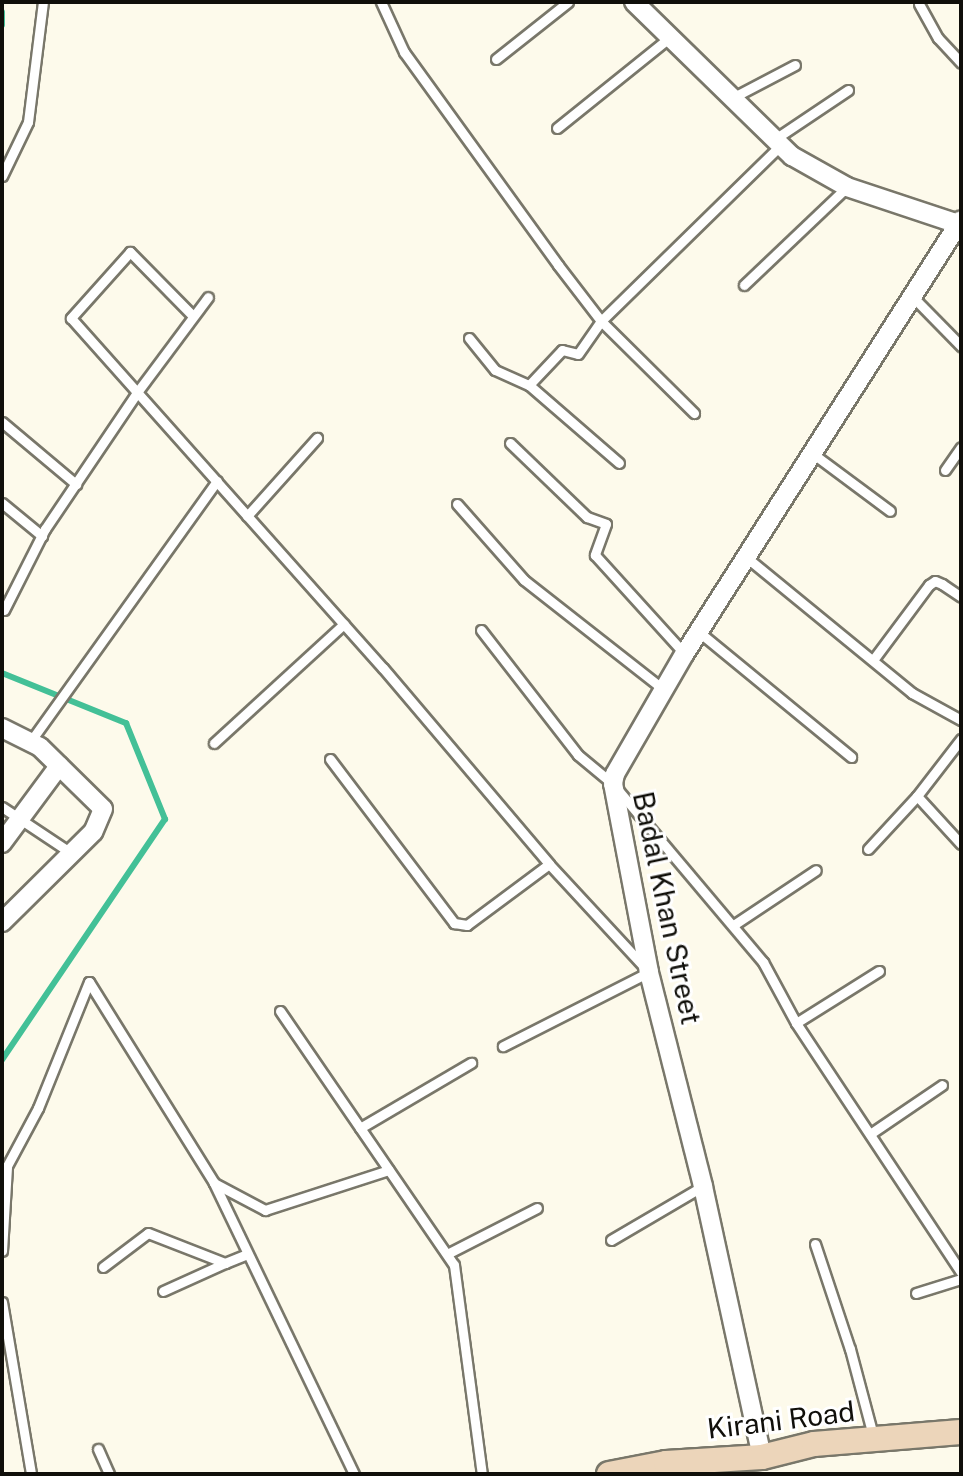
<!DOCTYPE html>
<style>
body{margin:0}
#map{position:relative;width:963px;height:1476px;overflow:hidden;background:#fdfaeb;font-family:"Public Sans",sans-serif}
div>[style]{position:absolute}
.stream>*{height:6px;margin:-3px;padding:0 3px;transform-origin:3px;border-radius:3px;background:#43c097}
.roads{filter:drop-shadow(2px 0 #79776a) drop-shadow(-2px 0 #79776a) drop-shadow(0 2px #79776a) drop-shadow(0 -2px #79776a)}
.service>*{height:9px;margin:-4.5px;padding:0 4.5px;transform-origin:4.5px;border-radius:4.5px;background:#fff}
.minor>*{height:18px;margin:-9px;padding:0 9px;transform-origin:9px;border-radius:9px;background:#fff}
.secondary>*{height:24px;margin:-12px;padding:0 12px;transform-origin:12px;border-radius:12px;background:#ecd5ba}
span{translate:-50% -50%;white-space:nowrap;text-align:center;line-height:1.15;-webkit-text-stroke:6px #fff;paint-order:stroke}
.street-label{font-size:28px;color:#100f0a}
.frame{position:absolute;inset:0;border:4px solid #100f0a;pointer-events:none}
</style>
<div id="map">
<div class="stream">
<i style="left:2px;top:12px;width:13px;rotate:90deg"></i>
<i style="left:2px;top:673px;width:134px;rotate:22deg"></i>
<i style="left:126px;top:723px;width:104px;rotate:67.9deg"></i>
<i style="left:165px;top:819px;width:291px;rotate:124.1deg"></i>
</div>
<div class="roads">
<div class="service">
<i style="left:381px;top:2px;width:55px;rotate:65.3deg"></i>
<i style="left:404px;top:52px;width:263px;rotate:54.1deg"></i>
<i style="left:558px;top:265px;width:71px;rotate:52.5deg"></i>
<i style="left:601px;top:321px;width:131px;rotate:44.7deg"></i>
<i style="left:919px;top:4px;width:39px;rotate:61deg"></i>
<i style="left:938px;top:38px;width:34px;rotate:47deg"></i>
<i style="left:496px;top:59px;width:92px;rotate:-38.4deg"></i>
<i style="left:732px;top:98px;width:71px;rotate:-27.6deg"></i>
<i style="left:557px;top:128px;width:144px;rotate:-38.8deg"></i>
<i style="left:775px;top:139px;width:88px;rotate:-33.9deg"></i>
<i style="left:2px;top:176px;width:60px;rotate:-64.3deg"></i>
<i style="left:28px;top:122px;width:121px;rotate:-82.9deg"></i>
<i style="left:744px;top:285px;width:142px;rotate:-43.6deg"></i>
<i style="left:913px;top:297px;width:69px;rotate:45.6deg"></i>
<i style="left:193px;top:316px;width:90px;rotate:-134.5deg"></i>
<i style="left:130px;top:252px;width:89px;rotate:131.8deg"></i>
<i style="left:71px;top:318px;width:469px;rotate:48.3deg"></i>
<i style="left:383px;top:668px;width:257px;rotate:49.7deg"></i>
<i style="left:549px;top:864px;width:147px;rotate:47.2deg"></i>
<i style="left:649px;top:972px;width:164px;rotate:153.1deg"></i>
<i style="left:469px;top:338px;width:41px;rotate:50.9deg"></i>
<i style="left:495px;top:370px;width:37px;rotate:24deg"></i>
<i style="left:529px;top:385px;width:119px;rotate:40.9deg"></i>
<i style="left:529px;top:385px;width:48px;rotate:-46.7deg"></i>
<i style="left:562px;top:350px;width:16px;rotate:14deg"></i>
<i style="left:578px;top:354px;width:40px;rotate:-55.1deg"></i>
<i style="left:601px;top:321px;width:252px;rotate:-44.4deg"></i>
<i style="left:2px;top:422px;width:97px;rotate:40deg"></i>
<i style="left:510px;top:443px;width:107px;rotate:43.9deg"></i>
<i style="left:587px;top:517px;width:20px;rotate:20deg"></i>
<i style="left:606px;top:524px;width:33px;rotate:110deg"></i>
<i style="left:595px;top:555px;width:132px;rotate:47.8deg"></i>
<i style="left:812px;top:453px;width:97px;rotate:36.6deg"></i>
<i style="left:945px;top:470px;width:28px;rotate:-55deg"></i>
<i style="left:2px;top:503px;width:52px;rotate:39.5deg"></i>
<i style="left:457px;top:504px;width:101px;rotate:48.6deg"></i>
<i style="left:524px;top:580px;width:177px;rotate:38.1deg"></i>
<i style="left:247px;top:516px;width:105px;rotate:-48.1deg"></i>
<i style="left:746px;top:557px;width:215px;rotate:39.3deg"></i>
<i style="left:912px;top:693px;width:56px;rotate:28.9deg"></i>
<i style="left:4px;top:610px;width:91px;rotate:-63.2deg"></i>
<i style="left:45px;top:529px;width:166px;rotate:-56deg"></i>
<i style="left:138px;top:391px;width:117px;rotate:-53.3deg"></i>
<i style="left:481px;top:630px;width:158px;rotate:52.2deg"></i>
<i style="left:578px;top:755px;width:45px;rotate:39.6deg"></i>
<i style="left:613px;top:784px;width:233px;rotate:49.9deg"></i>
<i style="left:763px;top:962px;width:69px;rotate:61.6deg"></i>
<i style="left:796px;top:1023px;width:299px;rotate:56.5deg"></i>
<i style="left:699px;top:632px;width:197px;rotate:39.4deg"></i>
<i style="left:873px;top:660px;width:94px;rotate:-53.3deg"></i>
<i style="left:929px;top:585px;width:7px;rotate:-34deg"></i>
<i style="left:935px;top:581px;width:8px;rotate:23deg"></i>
<i style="left:942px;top:584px;width:23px;rotate:34deg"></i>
<i style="left:30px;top:742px;width:321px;rotate:-54.4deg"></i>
<i style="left:214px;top:743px;width:176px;rotate:-42.5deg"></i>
<i style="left:330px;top:759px;width:206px;rotate:52.9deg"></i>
<i style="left:454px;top:923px;width:13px;rotate:9deg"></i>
<i style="left:467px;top:925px;width:102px;rotate:-36.6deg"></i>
<i style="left:917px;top:796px;width:65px;rotate:47.5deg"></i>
<i style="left:2px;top:807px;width:83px;rotate:33.7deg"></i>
<i style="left:868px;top:849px;width:72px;rotate:-47.2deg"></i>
<i style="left:917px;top:796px;width:72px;rotate:-52.3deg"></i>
<i style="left:735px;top:924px;width:97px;rotate:-33.7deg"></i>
<i style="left:280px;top:1011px;width:308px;rotate:55.6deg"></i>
<i style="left:454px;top:1265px;width:211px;rotate:82.4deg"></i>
<i style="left:796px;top:1023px;width:98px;rotate:-32.1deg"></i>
<i style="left:360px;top:1128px;width:129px;rotate:-30.4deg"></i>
<i style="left:870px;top:1134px;width:87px;rotate:-34.2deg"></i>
<i style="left:214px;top:1183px;width:58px;rotate:27.9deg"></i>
<i style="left:265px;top:1210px;width:130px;rotate:-17.9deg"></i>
<i style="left:611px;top:1240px;width:107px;rotate:-30.4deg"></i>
<i style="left:815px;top:1244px;width:111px;rotate:71.6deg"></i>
<i style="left:850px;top:1349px;width:93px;rotate:75.1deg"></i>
<i style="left:2px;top:1251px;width:85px;rotate:-86.6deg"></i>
<i style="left:7px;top:1166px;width:66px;rotate:-61.9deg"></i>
<i style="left:38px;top:1108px;width:136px;rotate:-68deg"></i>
<i style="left:89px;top:982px;width:237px;rotate:58.1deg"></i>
<i style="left:214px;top:1183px;width:323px;rotate:64.3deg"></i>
<i style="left:447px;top:1254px;width:101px;rotate:-27.1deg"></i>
<i style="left:103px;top:1267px;width:56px;rotate:-37.1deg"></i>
<i style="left:148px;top:1233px;width:83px;rotate:21.3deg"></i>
<i style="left:225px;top:1263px;width:24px;rotate:-22deg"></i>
<i style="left:163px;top:1291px;width:68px;rotate:-24.3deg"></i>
<i style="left:916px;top:1293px;width:47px;rotate:-17.3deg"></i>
<i style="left:2px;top:1302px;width:174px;rotate:80.4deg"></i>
<i style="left:98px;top:1449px;width:27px;rotate:66deg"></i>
</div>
<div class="minor">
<i style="left:634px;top:2px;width:221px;rotate:44.3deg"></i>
<i style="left:792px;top:156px;width:63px;rotate:29.4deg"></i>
<i style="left:847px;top:187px;width:120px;rotate:18.4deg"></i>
<i style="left:2px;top:728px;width:42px;rotate:26.6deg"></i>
<i style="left:40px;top:747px;width:88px;rotate:44.5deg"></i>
<i style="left:103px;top:809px;width:25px;rotate:113deg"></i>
<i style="left:93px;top:832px;width:128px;rotate:135.3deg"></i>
<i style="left:2px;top:843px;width:96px;rotate:-53.5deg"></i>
<i style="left:762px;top:1457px;width:277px;rotate:-102.3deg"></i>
<i style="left:703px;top:1186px;width:221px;rotate:-104.2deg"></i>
<i style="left:649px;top:972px;width:191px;rotate:-100.8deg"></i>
<i style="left:613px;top:784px;width:10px;rotate:-79deg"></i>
<i style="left:615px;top:774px;width:140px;rotate:-60deg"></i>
<i style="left:685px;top:653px;width:513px;rotate:-57.49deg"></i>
</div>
<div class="secondary">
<i style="left:609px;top:1474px;width:58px;rotate:-10.9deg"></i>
<i style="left:666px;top:1463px;width:96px;rotate:-3.6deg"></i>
<i style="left:762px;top:1457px;width:54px;rotate:-14deg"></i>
<i style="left:814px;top:1444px;width:147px;rotate:-4.7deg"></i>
</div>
</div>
<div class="street-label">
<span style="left:667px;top:908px;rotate:78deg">Badal Khan Street</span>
<span style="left:781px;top:1420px;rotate:-7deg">Kirani Road</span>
</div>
<div class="frame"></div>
</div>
